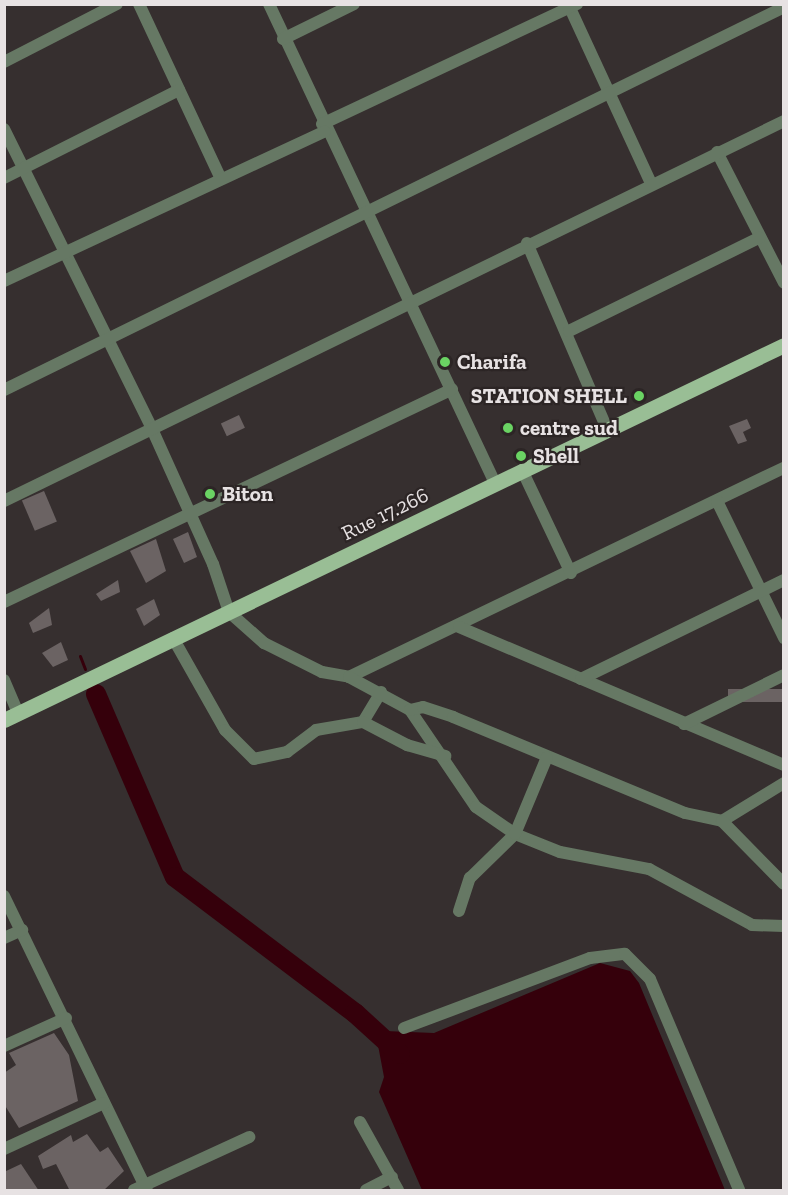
<!DOCTYPE html>
<style>
body{margin:0}
#map{position:relative;width:788px;height:1195px;overflow:hidden;background:#362f2f;font-family:"Zilla Slab",serif}
div>[style]{position:absolute}
.water>*{inset:0;background:#35000b}
.stream>*{height:3px;margin:-1.5px;padding:0 1.5px;transform-origin:1.5px;border-radius:1.5px;background:#35000b}
.river>*{height:20px;margin:-10px;padding:0 10px;transform-origin:10px;border-radius:10px;background:#35000b}
.building>*{inset:0;background:#6b6363;transform-origin:0 0}
.minor>*{height:12px;margin:-6px;padding:0 6px;transform-origin:6px;border-radius:6px;background:#667864}
.major>*{height:15px;margin:-7.5px;padding:0 7.5px;transform-origin:7.5px;border-radius:7.5px;background:#99be95}
.dots>*{width:16px;height:16px;translate:-50% -50%;box-sizing:border-box;border:3px solid #2c2525;border-radius:50%}
span{translate:-50% -50%;white-space:nowrap;text-align:center;line-height:1.15;-webkit-text-stroke:4.5px #2c2525;paint-order:stroke}
.poi-label{font-size:21px;color:#e7e2e3;font-weight:700}
.left{translate:0 -50%;text-align:left}
.right{translate:-100% -50%;text-align:right}
.street-label{font-size:21px;color:#e7e2e3}
.frame{position:absolute;inset:0;border:6px solid #e7e2e3;pointer-events:none}
</style>
<div id="map">
<div class="water">
<i style="clip-path:polygon(600px 963px,630px 971px,639px 983px,725px 1190px,422px 1190px,379px 1092px,384px 1077px,377px 1040px,385px 1031px,434px 1033px)"></i>
</div>
<div class="stream">
<i style="left:80px;top:656px;width:14px;rotate:69deg"></i>
</div>
<div class="river">
<i style="left:96px;top:694px;width:199px;rotate:66.7deg"></i>
<i style="left:175px;top:877px;width:226px;rotate:37.1deg"></i>
<i style="left:355px;top:1013px;width:61px;rotate:42.3deg"></i>
</div>
<div class="building">
<i style="left:239px;top:415px;width:14px;height:20px;rotate:65deg"></i>
<i style="clip-path:polygon(747px 419px,751px 428px,743px 432px,747px 441px,738px 444px,729px 426px)"></i>
<i style="left:44px;top:491px;width:33px;height:24px;rotate:67deg"></i>
<i style="clip-path:polygon(188px 532px,197px 557px,184px 563px,173px 539px)"></i>
<i style="clip-path:polygon(156px 539px,166px 571px,146px 583px,130px 551px)"></i>
<i style="clip-path:polygon(118px 580px,120px 592px,101px 601px,96px 594px)"></i>
<i style="clip-path:polygon(154px 599px,160px 615px,144px 626px,136px 609px)"></i>
<i style="clip-path:polygon(49px 608px,52px 625px,33px 633px,29px 623px)"></i>
<i style="clip-path:polygon(61px 642px,68px 660px,53px 667px,42px 653px)"></i>
<i style="left:783px;top:689px;width:13px;height:55px;rotate:90deg"></i>
<i style="clip-path:polygon(54px 1033px,69px 1055px,78px 1101px,19px 1128px,4px 1104px,4px 1073px,16px 1065px,9px 1053px)"></i>
<i style="clip-path:polygon(87px 1134px,100px 1152px,108px 1147px,124px 1171px,103px 1191px,70px 1191px,56px 1164px,43px 1169px,38px 1156px,71px 1135px,73px 1142px)"></i>
<i style="clip-path:polygon(21px 1164px,39px 1191px,4px 1191px,4px 1172px)"></i>
</div>
<div class="minor">
<i style="left:139px;top:4px;width:193px;rotate:64.9deg"></i>
<i style="left:269px;top:4px;width:530px;rotate:64.74deg"></i>
<i style="left:570px;top:8px;width:193px;rotate:65.2deg"></i>
<i style="left:283px;top:39px;width:79px;rotate:-26.2deg"></i>
<i style="left:4px;top:62px;width:127px;rotate:-27.2deg"></i>
<i style="left:322px;top:124px;width:282px;rotate:-25.2deg"></i>
<i style="left:4px;top:129px;width:335px;rotate:63.7deg"></i>
<i style="left:152px;top:429px;width:148px;rotate:65.7deg"></i>
<i style="left:213px;top:564px;width:51px;rotate:71.6deg"></i>
<i style="left:229px;top:612px;width:47px;rotate:41.5deg"></i>
<i style="left:264px;top:643px;width:65px;rotate:26.6deg"></i>
<i style="left:322px;top:672px;width:27px;rotate:10deg"></i>
<i style="left:349px;top:677px;width:483px;rotate:-25.7deg"></i>
<i style="left:717px;top:152px;width:147px;rotate:62.9deg"></i>
<i style="left:4px;top:178px;width:196px;rotate:-26.7deg"></i>
<i style="left:527px;top:243px;width:202px;rotate:66.7deg"></i>
<i style="left:4px;top:281px;width:354px;rotate:-25deg"></i>
<i style="left:569px;top:331px;width:212px;rotate:-26.1deg"></i>
<i style="left:4px;top:390px;width:869px;rotate:-26.15deg"></i>
<i style="left:522px;top:470px;width:114px;rotate:64.6deg"></i>
<i style="left:4px;top:501px;width:868px;rotate:-25.97deg"></i>
<i style="left:717px;top:501px;width:153px;rotate:63.9deg"></i>
<i style="left:4px;top:602px;width:496px;rotate:-25.4deg"></i>
<i style="left:459px;top:627px;width:353px;rotate:23deg"></i>
<i style="left:173px;top:638px;width:106px;rotate:60.5deg"></i>
<i style="left:225px;top:730px;width:41px;rotate:45deg"></i>
<i style="left:254px;top:759px;width:34px;rotate:-12deg"></i>
<i style="left:287px;top:752px;width:36px;rotate:-37deg"></i>
<i style="left:316px;top:730px;width:48px;rotate:-9.7deg"></i>
<i style="left:363px;top:722px;width:35px;rotate:-59deg"></i>
<i style="left:349px;top:677px;width:69px;rotate:28.4deg"></i>
<i style="left:410px;top:710px;width:117px;rotate:55.8deg"></i>
<i style="left:476px;top:807px;width:47px;rotate:34.7deg"></i>
<i style="left:515px;top:834px;width:48px;rotate:21.8deg"></i>
<i style="left:560px;top:852px;width:91px;rotate:10.8deg"></i>
<i style="left:649px;top:869px;width:117px;rotate:28.5deg"></i>
<i style="left:752px;top:925px;width:32px;rotate:2deg"></i>
<i style="left:581px;top:679px;width:226px;rotate:-26deg"></i>
<i style="left:4px;top:680px;width:36px;rotate:67deg"></i>
<i style="left:410px;top:710px;width:13px;rotate:-13deg"></i>
<i style="left:423px;top:707px;width:32px;rotate:18deg"></i>
<i style="left:453px;top:717px;width:251px;rotate:22.5deg"></i>
<i style="left:685px;top:813px;width:38px;rotate:12deg"></i>
<i style="left:363px;top:722px;width:50px;rotate:27.6deg"></i>
<i style="left:407px;top:745px;width:40px;rotate:16deg"></i>
<i style="left:684px;top:724px;width:111px;rotate:-26.1deg"></i>
<i style="left:784px;top:783px;width:73px;rotate:148.5deg"></i>
<i style="left:722px;top:821px;width:88px;rotate:45.5deg"></i>
<i style="left:4px;top:896px;width:327px;rotate:64.1deg"></i>
<i style="left:459px;top:911px;width:35px;rotate:-72deg"></i>
<i style="left:470px;top:878px;width:63px;rotate:-44.4deg"></i>
<i style="left:515px;top:834px;width:83px;rotate:-67.4deg"></i>
<i style="left:4px;top:938px;width:20px;rotate:-24deg"></i>
<i style="left:404px;top:1028px;width:199px;rotate:-20.6deg"></i>
<i style="left:590px;top:958px;width:35px;rotate:-7deg"></i>
<i style="left:625px;top:954px;width:35px;rotate:45deg"></i>
<i style="left:650px;top:979px;width:229px;rotate:67.1deg"></i>
<i style="left:4px;top:1046px;width:68px;rotate:-24.3deg"></i>
<i style="left:360px;top:1122px;width:78px;rotate:60.8deg"></i>
<i style="left:4px;top:1149px;width:110px;rotate:-24.7deg"></i>
<i style="left:134px;top:1190px;width:127px;rotate:-24.7deg"></i>
<i style="left:366px;top:1190px;width:29px;rotate:-27deg"></i>
</div>
<div class="major">
<i style="left:4px;top:720px;width:865px;rotate:-25.68deg"></i>
</div>
<div class="dots">
<i style="left:445px;top:362px;background:#6ad363"></i>
<i style="left:639px;top:396px;background:#6ad363"></i>
<i style="left:508px;top:428px;background:#6ad363"></i>
<i style="left:521px;top:456px;background:#6ad363"></i>
<i style="left:210px;top:494px;background:#6ad363"></i>
</div>
<div class="poi-label">
<span class="left" style="left:457px;top:362px">Charifa</span>
<span class="right" style="left:627px;top:396px">STATION SHELL</span>
<span class="left" style="left:520px;top:428px">centre sud</span>
<span class="left" style="left:533px;top:456px">Shell</span>
<span class="left" style="left:222px;top:494px">Biton</span>
</div>
<div class="street-label">
<span style="left:385px;top:514px;rotate:-26deg">Rue 17.266</span>
</div>
<div class="frame"></div>
</div>
